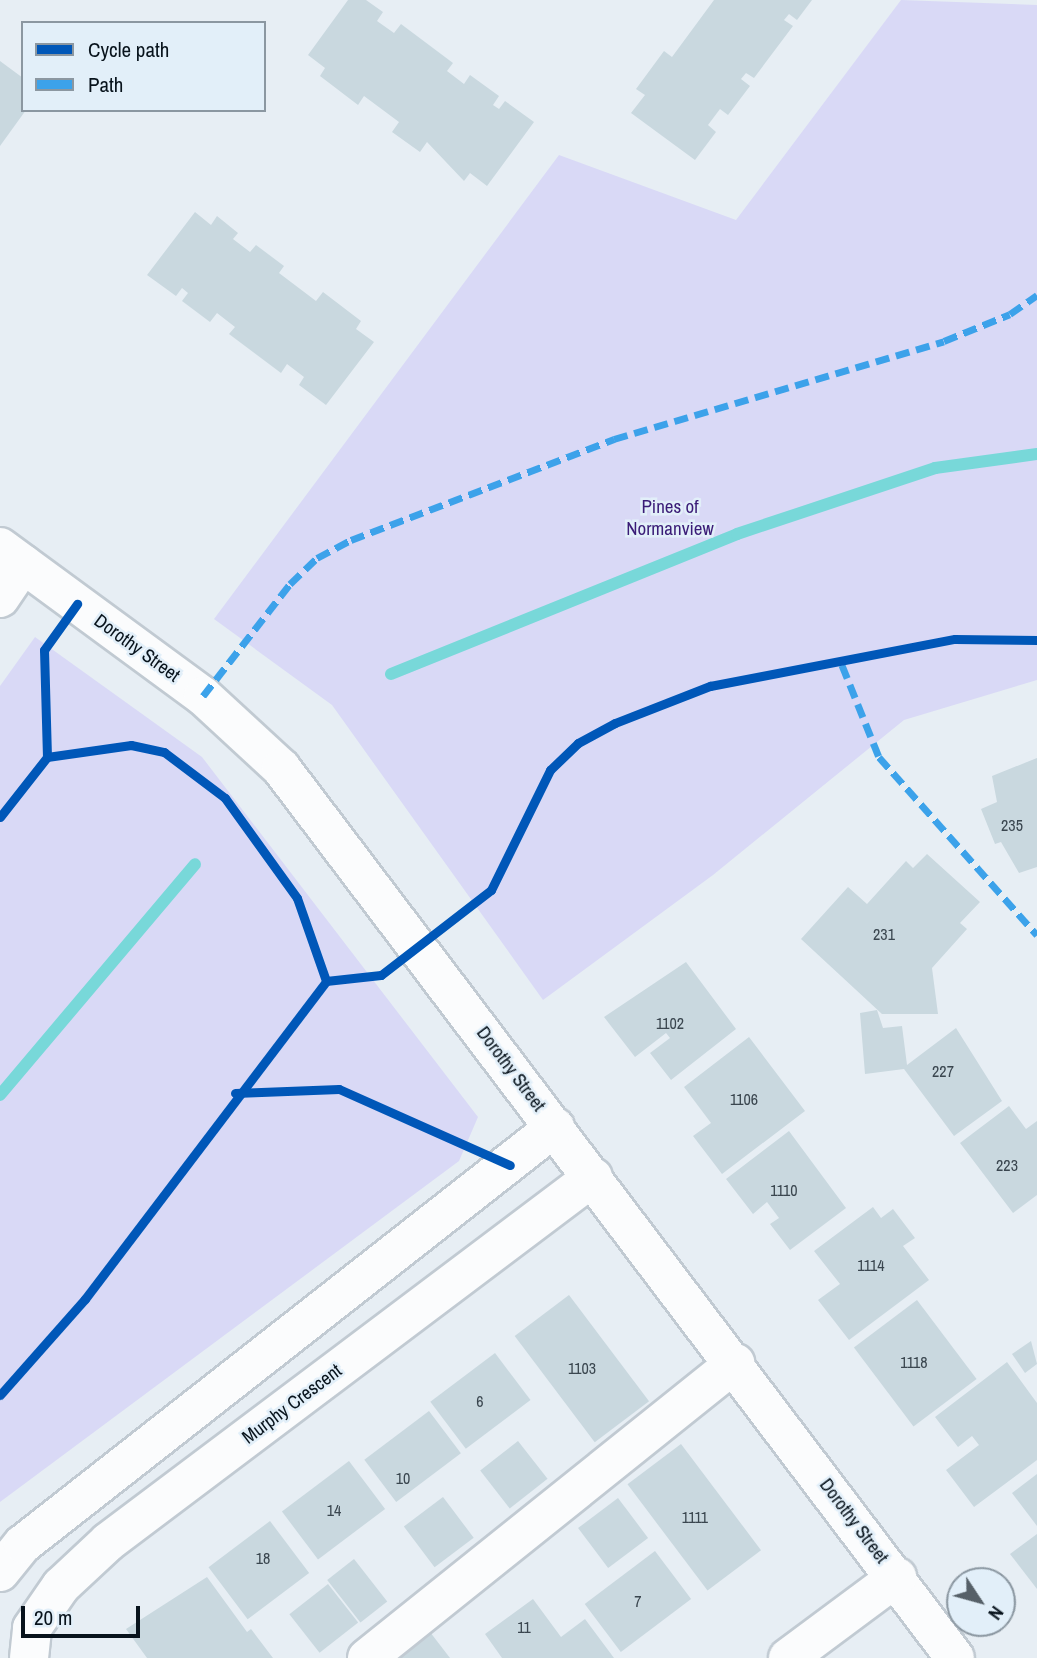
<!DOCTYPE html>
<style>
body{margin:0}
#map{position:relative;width:1037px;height:1658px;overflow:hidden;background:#e7eef4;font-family:"Archivo Narrow",sans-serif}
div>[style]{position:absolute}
.green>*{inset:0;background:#d9d9f6}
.stream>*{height:12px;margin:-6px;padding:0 6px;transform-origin:6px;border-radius:6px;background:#78d8d9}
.building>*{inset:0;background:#c9d8df;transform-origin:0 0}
.roads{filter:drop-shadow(2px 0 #c1cad2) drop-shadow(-2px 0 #c1cad2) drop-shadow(0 2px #c1cad2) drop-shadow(0 -2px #c1cad2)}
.minor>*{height:38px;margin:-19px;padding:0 19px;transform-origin:19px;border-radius:19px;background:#fbfcfd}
.quiet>*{height:7px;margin-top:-3.5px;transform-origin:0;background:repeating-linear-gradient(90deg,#3ca2ea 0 14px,transparent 0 21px)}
.cycleway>*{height:9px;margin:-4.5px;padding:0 4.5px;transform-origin:4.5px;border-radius:4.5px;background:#0057b8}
span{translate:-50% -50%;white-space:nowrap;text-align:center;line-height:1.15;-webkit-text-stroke:5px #e2eff9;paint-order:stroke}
.number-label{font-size:16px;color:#3a464f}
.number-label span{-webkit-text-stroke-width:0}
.park-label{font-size:19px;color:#3a1c77}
.street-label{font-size:19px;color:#08131c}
.legend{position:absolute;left:21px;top:21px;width:245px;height:91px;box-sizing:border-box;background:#e2eff9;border:2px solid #8b97a1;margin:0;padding:9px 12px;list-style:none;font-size:21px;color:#08131c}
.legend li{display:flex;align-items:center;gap:14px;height:35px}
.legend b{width:35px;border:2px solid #8b97a1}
.north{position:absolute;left:946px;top:1567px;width:70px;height:70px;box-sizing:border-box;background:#e2eff9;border:2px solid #8b97a1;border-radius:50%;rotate:126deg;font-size:19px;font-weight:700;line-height:28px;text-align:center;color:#08131c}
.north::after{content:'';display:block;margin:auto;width:24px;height:32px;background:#566068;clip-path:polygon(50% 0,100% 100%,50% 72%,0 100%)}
.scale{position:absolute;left:21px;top:1606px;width:119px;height:32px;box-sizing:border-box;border:4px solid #08131c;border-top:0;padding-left:9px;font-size:21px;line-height:24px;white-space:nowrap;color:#08131c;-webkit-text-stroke:5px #e2eff9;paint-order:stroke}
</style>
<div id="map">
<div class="green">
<i style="clip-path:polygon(901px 0,1037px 5px,1037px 680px,904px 720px,713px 875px,543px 1000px,332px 705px,214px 619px,559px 155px,736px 220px)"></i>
<i style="clip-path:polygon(35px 637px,202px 757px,478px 1117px,459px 1161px,0 1502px,0 686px)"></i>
</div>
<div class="stream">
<i style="left:391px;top:674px;width:373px;rotate:-22deg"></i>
<i style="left:737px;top:534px;width:209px;rotate:-18.4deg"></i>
<i style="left:935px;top:468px;width:103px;rotate:-7.8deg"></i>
<i style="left:0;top:1095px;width:302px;rotate:-49.8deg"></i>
</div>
<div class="building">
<i style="clip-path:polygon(348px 0,366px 0,383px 12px,377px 21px,394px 33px,401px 24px,453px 63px,447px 71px,464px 84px,470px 75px,499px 96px,493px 105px,499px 109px,505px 101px,534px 122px,487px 186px,470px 173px,464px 181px,427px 142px,420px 152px,392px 132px,399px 122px,364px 96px,358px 105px,320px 76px,325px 68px,308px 55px)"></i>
<i style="clip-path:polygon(714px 0,812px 0,797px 20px,789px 14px,784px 20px,793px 26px,754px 78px,746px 73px,741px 79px,750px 86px,728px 115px,720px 109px,708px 125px,716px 132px,695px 160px,631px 113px,645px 95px,636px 89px,664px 51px,672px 57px)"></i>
<i style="clip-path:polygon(0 61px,23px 78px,26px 110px,0 146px)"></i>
<i style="clip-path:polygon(195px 212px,211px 225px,217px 216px,238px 233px,233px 239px,250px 252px,256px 245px,284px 266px,279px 273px,316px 301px,323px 292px,361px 321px,356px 329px,374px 342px,326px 405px,299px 385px,304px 377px,287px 364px,281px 373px,229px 334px,235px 327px,217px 313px,210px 322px,182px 301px,188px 293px,182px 288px,176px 296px,147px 275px)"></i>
<i style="clip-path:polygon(1037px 758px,1037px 867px,1019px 873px,1001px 842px,995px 844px,981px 809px,997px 802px,992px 776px)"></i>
<i style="clip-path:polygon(927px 854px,980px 902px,960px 923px,967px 929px,932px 968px,938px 1014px,882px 1014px,801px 939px,848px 887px,867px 904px,906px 861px,913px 868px)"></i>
<i style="clip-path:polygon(686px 962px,736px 1029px,671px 1080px,650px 1053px,670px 1038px,666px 1033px,635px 1057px,604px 1017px)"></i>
<i style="clip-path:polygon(877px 1010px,883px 1028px,902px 1026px,907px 1065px,956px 1028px,1002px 1101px,954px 1136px,904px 1069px,865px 1074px,860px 1013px)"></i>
<i style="clip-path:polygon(749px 1037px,805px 1111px,722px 1174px,693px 1136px,711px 1123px,684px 1087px)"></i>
<i style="clip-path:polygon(1009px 1106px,1026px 1129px,1037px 1121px,1037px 1195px,1013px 1213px,960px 1143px)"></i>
<i style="clip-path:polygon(789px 1131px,846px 1208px,790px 1250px,770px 1224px,779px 1218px,767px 1202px,753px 1214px,726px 1179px)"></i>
<i style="clip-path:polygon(873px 1207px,881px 1218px,893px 1209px,915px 1238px,903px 1246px,929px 1280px,849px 1340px,818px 1300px,840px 1284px,814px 1251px)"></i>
<i style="left:569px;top:1295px;width:133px;height:68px;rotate:53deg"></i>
<i style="left:917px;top:1300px;width:99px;height:79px;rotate:53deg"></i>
<i style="clip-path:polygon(1031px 1341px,1037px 1364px,1025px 1373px,1012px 1354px)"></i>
<i style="left:495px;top:1353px;width:59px;height:81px;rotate:53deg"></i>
<i style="clip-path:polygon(1007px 1362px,1037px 1403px,1037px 1460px,974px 1507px,946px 1470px,979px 1445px,972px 1436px,958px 1447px,935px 1417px)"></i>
<i style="left:429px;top:1411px;width:53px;height:81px;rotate:53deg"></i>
<i style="left:518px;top:1441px;width:48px;height:48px;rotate:52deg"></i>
<i style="left:681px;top:1444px;width:133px;height:67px;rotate:53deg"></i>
<i style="left:349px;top:1461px;width:60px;height:84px;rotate:53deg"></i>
<i style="clip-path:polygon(1037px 1474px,1037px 1526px,1012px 1493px)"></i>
<i style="left:443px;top:1497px;width:51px;height:49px;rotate:53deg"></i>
<i style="left:618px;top:1498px;width:50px;height:50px;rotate:53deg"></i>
<i style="left:270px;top:1521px;width:65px;height:77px;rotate:53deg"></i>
<i style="clip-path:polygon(1037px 1534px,1037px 1589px,1010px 1554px)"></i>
<i style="left:655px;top:1551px;width:60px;height:88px;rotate:53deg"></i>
<i style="left:354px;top:1559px;width:54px;height:34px;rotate:52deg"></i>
<i style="clip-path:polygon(207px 1577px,247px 1632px,251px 1629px,273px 1658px,147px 1658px,126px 1629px)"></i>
<i style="left:328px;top:1584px;width:49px;height:49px;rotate:52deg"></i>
<i style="clip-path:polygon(533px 1599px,561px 1637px,585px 1619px,614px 1658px,502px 1658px,485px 1634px)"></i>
<i style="clip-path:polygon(430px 1632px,450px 1658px,396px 1658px)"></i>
</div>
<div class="roads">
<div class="minor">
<i style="left:0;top:547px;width:252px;rotate:36.3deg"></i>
<i style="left:203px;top:696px;width:106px;rotate:42.7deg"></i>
<i style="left:281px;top:768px;width:1116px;rotate:52.86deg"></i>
<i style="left:0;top:598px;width:41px;rotate:-55.9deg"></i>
<i style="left:0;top:1572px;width:36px;rotate:-51deg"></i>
<i style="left:23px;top:1544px;width:676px;rotate:-38.09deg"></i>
<i style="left:29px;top:1658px;width:30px;rotate:-84deg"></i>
<i style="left:32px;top:1628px;width:51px;rotate:-55.4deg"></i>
<i style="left:61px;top:1586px;width:64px;rotate:-43.1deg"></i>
<i style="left:108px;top:1542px;width:607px;rotate:-36.96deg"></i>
<i style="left:367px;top:1658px;width:472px;rotate:-38.7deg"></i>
<i style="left:788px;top:1658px;width:136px;rotate:-36.6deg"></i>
</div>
</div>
<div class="quiet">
<i style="left:842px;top:665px;width:99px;rotate:68.1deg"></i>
<i style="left:879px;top:757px;width:238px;rotate:48.4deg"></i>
<i style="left:203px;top:696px;width:142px;rotate:-52.2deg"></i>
<i style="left:290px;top:584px;width:37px;rotate:-44deg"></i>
<i style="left:317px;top:558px;width:38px;rotate:-28deg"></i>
<i style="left:351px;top:540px;width:282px;rotate:-21deg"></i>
<i style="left:614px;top:439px;width:344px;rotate:-16.5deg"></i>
<i style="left:944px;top:341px;width:71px;rotate:-22.2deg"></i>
<i style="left:1010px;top:314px;width:33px;rotate:-35deg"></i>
</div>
<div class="cycleway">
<i style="left:47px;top:757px;width:107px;rotate:-91.6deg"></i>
<i style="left:44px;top:650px;width:57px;rotate:-54.3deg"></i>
<i style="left:0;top:817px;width:76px;rotate:-51.9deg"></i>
<i style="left:47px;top:757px;width:85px;rotate:-8.1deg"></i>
<i style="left:131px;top:745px;width:34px;rotate:12deg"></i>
<i style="left:164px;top:752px;width:76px;rotate:37deg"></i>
<i style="left:225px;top:798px;width:123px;rotate:54.2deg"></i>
<i style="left:297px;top:898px;width:88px;rotate:70.7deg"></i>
<i style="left:326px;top:981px;width:55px;rotate:-6.2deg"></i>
<i style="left:381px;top:975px;width:139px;rotate:-37.7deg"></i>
<i style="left:491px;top:890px;width:134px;rotate:-63.8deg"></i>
<i style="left:550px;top:770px;width:39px;rotate:-44deg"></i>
<i style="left:578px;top:743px;width:42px;rotate:-28.4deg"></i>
<i style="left:615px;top:723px;width:102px;rotate:-21.3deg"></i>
<i style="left:710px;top:686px;width:249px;rotate:-10.9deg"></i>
<i style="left:955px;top:639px;width:82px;rotate:0.7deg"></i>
<i style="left:235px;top:1093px;width:104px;rotate:-2.2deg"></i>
<i style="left:339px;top:1089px;width:187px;rotate:24deg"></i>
<i style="left:0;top:1395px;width:128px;rotate:-48.5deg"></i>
<i style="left:85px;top:1299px;width:399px;rotate:-52.8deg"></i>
</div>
<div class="number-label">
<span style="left:1012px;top:825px">235</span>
<span style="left:884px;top:934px">231</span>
<span style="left:670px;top:1023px">1102</span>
<span style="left:943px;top:1071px">227</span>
<span style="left:744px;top:1099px">1106</span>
<span style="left:1007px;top:1165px">223</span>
<span style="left:784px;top:1190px">1110</span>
<span style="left:871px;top:1265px">1114</span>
<span style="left:914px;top:1362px">1118</span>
<span style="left:582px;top:1368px">1103</span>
<span style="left:480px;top:1401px">6</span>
<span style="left:403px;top:1478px">10</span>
<span style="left:334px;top:1510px">14</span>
<span style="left:695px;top:1517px">1111</span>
<span style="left:263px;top:1558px">18</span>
<span style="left:638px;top:1601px">7</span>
<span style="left:524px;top:1627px">11</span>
</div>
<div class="park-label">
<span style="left:670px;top:518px">Pines of<br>Normanview</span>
</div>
<div class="street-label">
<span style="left:137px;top:648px;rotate:36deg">Dorothy Street</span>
<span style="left:511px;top:1069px;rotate:53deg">Dorothy Street</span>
<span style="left:292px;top:1404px;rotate:-37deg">Murphy Crescent</span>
<span style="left:854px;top:1521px;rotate:53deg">Dorothy Street</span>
</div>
<ul class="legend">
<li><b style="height:9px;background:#0057b8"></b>Cycle path</li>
<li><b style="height:9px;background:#3ca2ea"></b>Path</li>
</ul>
<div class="north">N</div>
<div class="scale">20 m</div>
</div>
